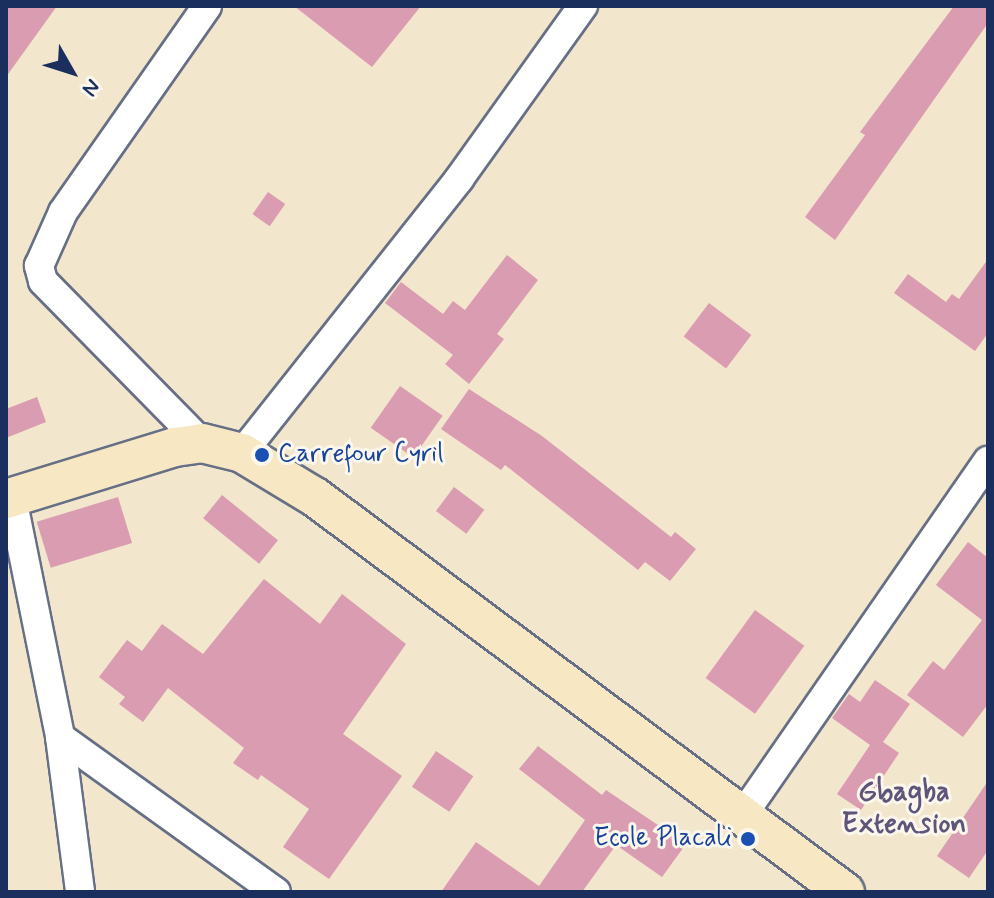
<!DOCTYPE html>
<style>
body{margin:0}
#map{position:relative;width:994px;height:898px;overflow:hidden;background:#f2e6cd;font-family:Mynerve,sans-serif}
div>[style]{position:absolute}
.building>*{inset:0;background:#da9cb0;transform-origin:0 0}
.roads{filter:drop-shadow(2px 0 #666f85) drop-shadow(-2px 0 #666f85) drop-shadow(0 2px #666f85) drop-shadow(0 -2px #666f85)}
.street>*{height:28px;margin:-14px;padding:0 14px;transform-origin:14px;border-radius:14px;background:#fff}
.secondary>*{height:38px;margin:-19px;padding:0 19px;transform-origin:19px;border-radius:19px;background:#f7e8c3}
.dots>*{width:22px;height:22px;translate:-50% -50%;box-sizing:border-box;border:4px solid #fbf7ec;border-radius:50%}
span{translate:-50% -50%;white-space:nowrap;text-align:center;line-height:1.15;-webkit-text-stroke:6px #fbf7ec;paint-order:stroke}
.transit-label{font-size:26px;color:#164399}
.left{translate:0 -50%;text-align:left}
.right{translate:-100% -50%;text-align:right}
.neighbourhood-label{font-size:28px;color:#5e557b;font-weight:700}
.frame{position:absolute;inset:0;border:8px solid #1b2f5e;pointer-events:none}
.north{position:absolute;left:32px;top:32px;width:80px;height:80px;-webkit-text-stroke:6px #fbf7ec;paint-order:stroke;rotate:129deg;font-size:22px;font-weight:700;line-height:32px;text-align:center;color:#1b2f5e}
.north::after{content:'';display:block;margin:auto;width:28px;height:36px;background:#1b2f5e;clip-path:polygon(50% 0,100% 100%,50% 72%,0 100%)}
</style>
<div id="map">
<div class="building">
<i style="clip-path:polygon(6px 6px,57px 6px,6px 77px)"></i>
<i style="clip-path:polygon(294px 6px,421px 6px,372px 67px)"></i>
<i style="clip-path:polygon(954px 6px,988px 6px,988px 23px,835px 240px,805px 217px,865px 135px,860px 132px)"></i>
<i style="left:268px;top:192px;width:21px;height:27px;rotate:35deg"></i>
<i style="clip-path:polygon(507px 255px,538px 280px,497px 334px,504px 339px,469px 384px,445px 364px,453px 355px,385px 303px,401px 282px,443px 314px,453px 301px,465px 310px)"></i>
<i style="clip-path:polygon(988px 259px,988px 333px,975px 351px,894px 293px,908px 274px,946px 302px,952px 294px,959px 299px)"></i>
<i style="left:709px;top:303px;width:53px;height:42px;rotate:37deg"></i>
<i style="left:400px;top:386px;width:52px;height:51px;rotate:35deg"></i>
<i style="clip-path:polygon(469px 389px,542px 436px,671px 537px,675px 532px,696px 549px,670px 581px,645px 562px,638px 570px,505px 465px,501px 470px,441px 429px)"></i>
<i style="clip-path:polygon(37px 397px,46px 422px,6px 438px,6px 409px)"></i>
<i style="left:454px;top:487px;width:38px;height:30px;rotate:37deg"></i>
<i style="left:222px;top:495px;width:72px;height:30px;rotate:39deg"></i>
<i style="left:118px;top:497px;width:48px;height:85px;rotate:73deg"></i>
<i style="clip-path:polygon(968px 542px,988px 558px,988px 704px,963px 737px,907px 695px,933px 661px,944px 670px,982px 620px,936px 585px)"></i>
<i style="clip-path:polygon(264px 579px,320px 624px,342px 594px,406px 644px,343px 734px,402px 776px,329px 879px,283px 847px,309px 809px,261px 775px,258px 780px,233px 763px,244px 748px,168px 688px,143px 722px,119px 704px,125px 697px,99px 677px,127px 640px,142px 651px,162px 624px,203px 654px)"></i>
<i style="left:755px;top:610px;width:61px;height:84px;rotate:36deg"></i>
<i style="clip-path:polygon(875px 680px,910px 704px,883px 742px,899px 753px,861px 810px,837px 794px,870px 745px,832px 718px,849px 694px,860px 702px)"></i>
<i style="clip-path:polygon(538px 746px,602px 795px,606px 790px,686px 844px,662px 877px,616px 845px,582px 892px,441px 892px,476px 842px,539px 886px,576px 833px,585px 820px,519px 769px)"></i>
<i style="left:436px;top:751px;width:45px;height:43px;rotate:34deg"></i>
<i style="clip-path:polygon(988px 781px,988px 850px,969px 878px,937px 856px)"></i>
</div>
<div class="roads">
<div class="street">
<i style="left:202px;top:443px;width:227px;rotate:-134.5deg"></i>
<i style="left:43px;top:281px;width:16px;rotate:-105deg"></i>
<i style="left:39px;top:266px;width:59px;rotate:-66deg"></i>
<i style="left:63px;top:212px;width:251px;rotate:-55deg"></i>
<i style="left:242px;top:453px;width:350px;rotate:-51.6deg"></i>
<i style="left:459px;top:179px;width:213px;rotate:-54.4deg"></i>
<i style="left:12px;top:498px;width:244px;rotate:78.6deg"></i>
<i style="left:60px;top:737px;width:156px;rotate:82.6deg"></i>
<i style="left:60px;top:737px;width:266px;rotate:35.7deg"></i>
<i style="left:742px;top:816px;width:432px;rotate:-55.3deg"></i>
</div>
<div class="secondary">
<i style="left:6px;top:499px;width:177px;rotate:-17.1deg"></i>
<i style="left:175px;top:447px;width:27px;rotate:-8deg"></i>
<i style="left:202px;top:443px;width:41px;rotate:14deg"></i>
<i style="left:242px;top:453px;width:85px;rotate:31.1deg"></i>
<i style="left:315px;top:497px;width:661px;rotate:36.7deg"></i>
</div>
</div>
<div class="dots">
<i style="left:262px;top:455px;background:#1a4fb4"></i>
<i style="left:748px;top:839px;background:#1a4fb4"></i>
</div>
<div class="transit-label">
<span class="left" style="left:278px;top:455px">Carrefour Cyril</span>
<span class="right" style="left:732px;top:839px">Ecole Placali</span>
</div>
<div class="neighbourhood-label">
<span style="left:904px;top:809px">Gbagba<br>Extension</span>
</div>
<div class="frame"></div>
<div class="north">N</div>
</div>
